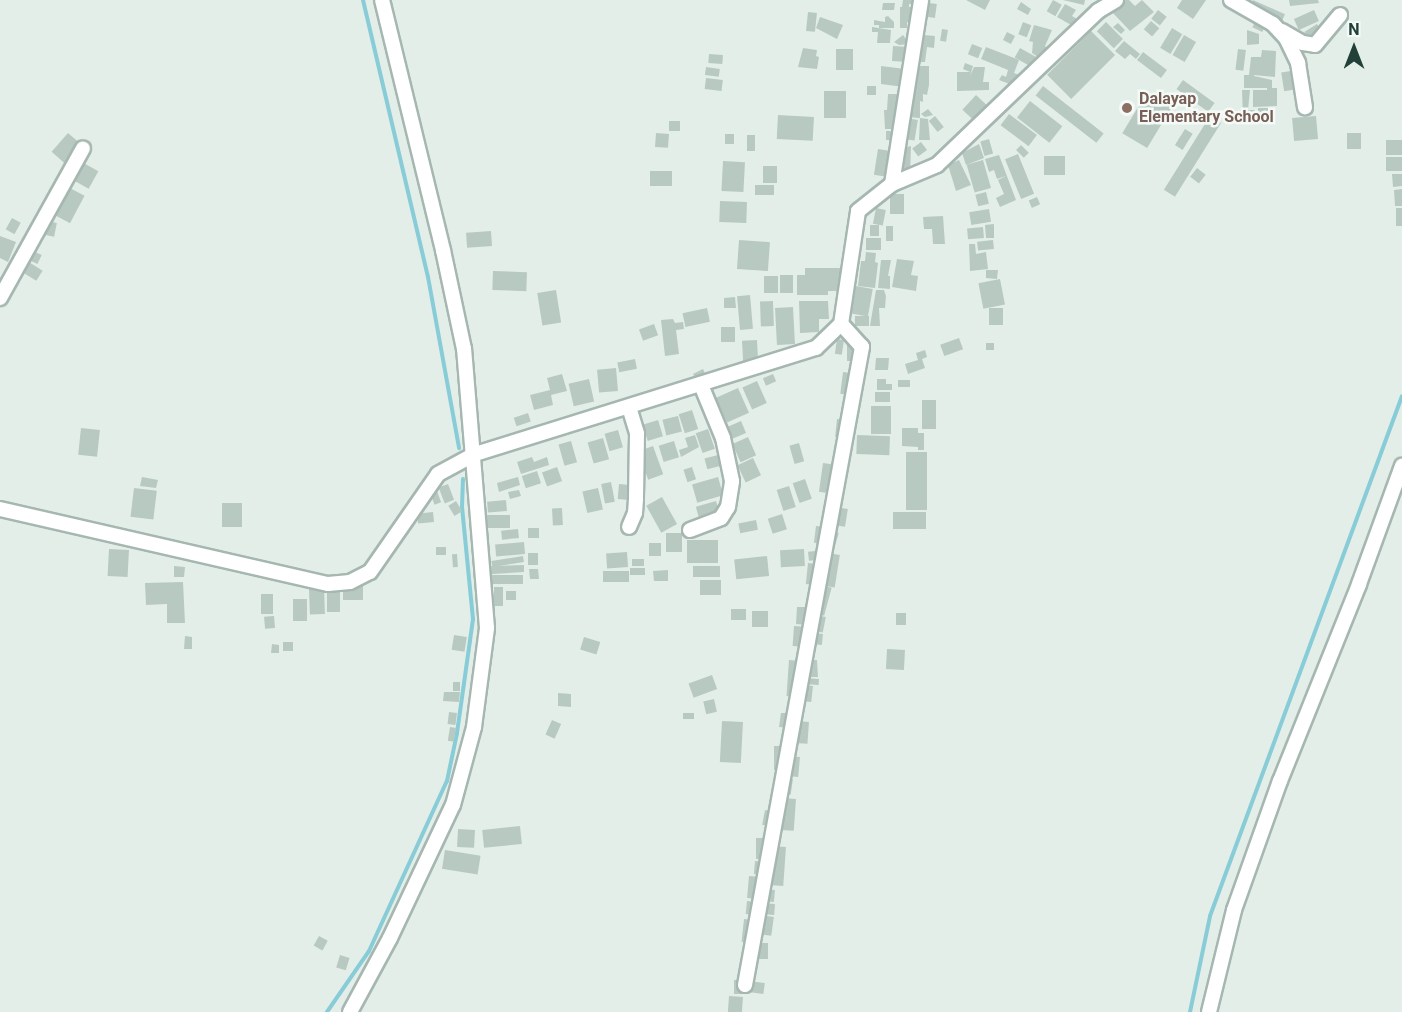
<!DOCTYPE html>
<style>
body{margin:0}
#map{position:relative;width:1402px;height:1012px;overflow:hidden;background:#e3eee9;font-family:Roboto,sans-serif}
div>[style]{position:absolute}
.stream>*{height:4px;margin:-2px;padding:0 2px;transform-origin:2px;border-radius:2px;background:#87ccd7}
.building>*{inset:0;background:#b8c9c2;transform-origin:0 0}
.roads{filter:drop-shadow(2px 0 #a5b7b0) drop-shadow(-2px 0 #a5b7b0) drop-shadow(0 2px #a5b7b0) drop-shadow(0 -2px #a5b7b0)}
.minor>*{height:14px;margin:-7px;padding:0 7px;transform-origin:7px;border-radius:7px;background:#fff}
.dots>*{width:16px;height:16px;translate:-50% -50%;box-sizing:border-box;border:3px solid #f4faf7;border-radius:50%}
span{translate:-50% -50%;white-space:nowrap;text-align:center;line-height:1.15;-webkit-text-stroke:5px #f4faf7;paint-order:stroke}
.education-label{font-size:16px;color:#785e54;font-weight:700}
.left{translate:0 -50%;text-align:left}
.north{position:absolute;left:1324px;top:18px;width:60px;height:60px;-webkit-text-stroke:4px #f4faf7;paint-order:stroke;rotate:0deg;font-size:16px;font-weight:700;line-height:24px;text-align:center;color:#214138}
.north::after{content:'';display:block;margin:auto;width:21px;height:27px;background:#214138;clip-path:polygon(50% 0,100% 100%,50% 72%,0 100%)}
</style>
<div id="map">
<div class="stream">
<i style="left:363px;top:0;width:285px;rotate:76.8deg"></i>
<i style="left:428px;top:277px;width:174px;rotate:79.7deg"></i>
<i style="left:327px;top:1012px;width:74px;rotate:-55.5deg"></i>
<i style="left:369px;top:951px;width:187px;rotate:-65.4deg"></i>
<i style="left:447px;top:781px;width:49px;rotate:-78.2deg"></i>
<i style="left:457px;top:733px;width:115px;rotate:-82deg"></i>
<i style="left:473px;top:619px;width:113px;rotate:-95.6deg"></i>
<i style="left:462px;top:507px;width:28px;rotate:-88deg"></i>
<i style="left:1190px;top:1012px;width:98px;rotate:-78.2deg"></i>
<i style="left:1210px;top:916px;width:554px;rotate:-69.73deg"></i>
</div>
<div class="building">
<i style="clip-path:polygon(903px 0,918px 0,918px 4px,909px 4px,909px 7px,914px 7px,912px 22px,907px 22px,907px 28px,900px 28px,900px 7px,902px 7px)"></i>
<i style="clip-path:polygon(966px 0,990px 0,985px 10px)"></i>
<i style="left:1053px;top:0;width:10px;height:13px;rotate:29deg"></i>
<i style="clip-path:polygon(1063px 0,1085px 0,1084px 5px)"></i>
<i style="clip-path:polygon(1124px 0,1129px 0,1135px 6px,1142px 0,1154px 12px,1130px 31px,1112px 12px)"></i>
<i style="clip-path:polygon(1182px 0,1206px 0,1193px 19px,1177px 8px)"></i>
<i style="left:1253px;top:0;width:35px;height:10px;rotate:24deg"></i>
<i style="clip-path:polygon(1289px 0,1318px 0,1319px 3px,1290px 6px)"></i>
<i style="left:922px;top:2px;width:15px;height:14px;rotate:8deg"></i>
<i style="clip-path:polygon(1021px 2px,1031px 9px,1028px 15px,1017px 9px)"></i>
<i style="clip-path:polygon(883px 3px,895px 3px,894px 10px,882px 10px)"></i>
<i style="clip-path:polygon(1065px 4px,1076px 10px,1072px 16px,1077px 19px,1073px 26px,1057px 17px)"></i>
<i style="left:1158px;top:10px;width:11px;height:11px;rotate:38deg"></i>
<i style="left:1314px;top:10px;width:12px;height:22px;rotate:66deg"></i>
<i style="left:808px;top:12px;width:9px;height:19px;rotate:6deg"></i>
<i style="clip-path:polygon(888px 16px,894px 22px,894px 28px,879px 28px,879px 25px,874px 25px,874px 20px,885px 22px,885px 17px)"></i>
<i style="clip-path:polygon(820px 17px,843px 25px,837px 39px,816px 28px)"></i>
<i style="left:1256px;top:20px;width:11px;height:8px;rotate:27deg"></i>
<i style="left:1151px;top:21px;width:11px;height:11px;rotate:41deg"></i>
<i style="left:1023px;top:22px;width:9px;height:13px;rotate:21deg"></i>
<i style="left:1106px;top:22px;width:24px;height:13px;rotate:45deg"></i>
<i style="clip-path:polygon(1118px 23px,1125px 30px,1121px 34px,1113px 27px)"></i>
<i style="left:1317px;top:24px;width:9px;height:15px;rotate:58deg"></i>
<i style="clip-path:polygon(1034px 25px,1052px 30px,1045px 46px,1048px 49px,1041px 59px,1032px 53px,1033px 42px,1029px 41px)"></i>
<i style="clip-path:polygon(872px 27px,891px 30px,890px 43px,877px 43px,878px 32px,872px 32px)"></i>
<i style="left:1172px;top:28px;width:12px;height:23px;rotate:31deg"></i>
<i style="left:942px;top:29px;width:6px;height:12px;rotate:9deg"></i>
<i style="clip-path:polygon(1247px 30px,1259px 34px,1259px 44px,1247px 45px)"></i>
<i style="left:1091px;top:31px;width:34px;height:62px;rotate:45deg"></i>
<i style="left:1007px;top:32px;width:9px;height:9px;rotate:27deg"></i>
<i style="clip-path:polygon(903px 35px,910px 44px,899px 45px,894px 42px)"></i>
<i style="clip-path:polygon(924px 35px,935px 36px,934px 48px,927px 47px,925px 62px,915px 62px,916px 47px,923px 48px)"></i>
<i style="left:1184px;top:35px;width:14px;height:23px;rotate:30deg"></i>
<i style="clip-path:polygon(1124px 41px,1140px 54px,1136px 59px,1130px 54px,1125px 59px,1115px 51px)"></i>
<i style="left:972px;top:44px;width:11px;height:11px;rotate:22deg"></i>
<i style="left:893px;top:46px;width:16px;height:15px;rotate:4deg"></i>
<i style="clip-path:polygon(986px 47px,1019px 60px,1014px 73px,1019px 75px,1012px 85px,999px 80px,1002px 75px,1006px 77px,1008px 70px,981px 59px)"></i>
<i style="clip-path:polygon(803px 48px,817px 50px,816px 56px,819px 57px,817px 69px,798px 67px)"></i>
<i style="left:1020px;top:48px;width:23px;height:11px;rotate:29deg"></i>
<i style="left:836px;top:49px;width:17px;height:21px"></i>
<i style="left:1238px;top:49px;width:8px;height:21px;rotate:7deg"></i>
<i style="clip-path:polygon(1262px 50px,1276px 51px,1275px 77px,1254px 75px,1254px 76px,1272px 80px,1272px 88px,1277px 88px,1277px 106px,1253px 107px,1253px 90px,1267px 90px,1267px 88px,1244px 88px,1244px 75px,1249px 75px,1251px 57px,1261px 57px)"></i>
<i style="left:1143px;top:52px;width:30px;height:10px;rotate:37deg"></i>
<i style="left:709px;top:54px;width:14px;height:9px;rotate:4deg"></i>
<i style="clip-path:polygon(965px 63px,973px 66px,970px 76px,974px 67px,985px 67px,983px 82px,989px 82px,989px 90px,957px 91px,957px 72px,970px 72px,963px 69px)"></i>
<i style="clip-path:polygon(881px 66px,905px 69px,904px 87px,881px 84px)"></i>
<i style="clip-path:polygon(912px 66px,929px 66px,929px 85px,927px 95px,923px 94px,923px 102px,920px 101px,920px 118px,907px 117px,911px 94px,915px 94px)"></i>
<i style="left:706px;top:67px;width:14px;height:8px;rotate:8deg"></i>
<i style="left:1297px;top:70px;width:19px;height:16px;rotate:81deg"></i>
<i style="left:706px;top:78px;width:17px;height:11px;rotate:7deg"></i>
<i style="left:1183px;top:80px;width:39px;height:11px;rotate:36deg"></i>
<i style="left:867px;top:86px;width:9px;height:9px"></i>
<i style="left:1043px;top:86px;width:77px;height:12px;rotate:38deg"></i>
<i style="clip-path:polygon(1242px 90px,1250px 90px,1248px 110px,1255px 110px,1254px 120px,1243px 120px)"></i>
<i style="left:824px;top:91px;width:22px;height:27px"></i>
<i style="left:1147px;top:92px;width:29px;height:48px;rotate:31deg"></i>
<i style="clip-path:polygon(888px 94px,903px 94px,897px 129px,885px 129px,884px 110px,887px 110px)"></i>
<i style="left:976px;top:95px;width:19px;height:20px;rotate:43deg"></i>
<i style="left:1030px;top:101px;width:41px;height:21px;rotate:38deg"></i>
<i style="clip-path:polygon(1258px 108px,1272px 108px,1272px 114px,1258px 117px)"></i>
<i style="clip-path:polygon(928px 109px,933px 115px,925px 117px,921px 114px)"></i>
<i style="left:1009px;top:114px;width:35px;height:14px;rotate:37deg"></i>
<i style="left:778px;top:115px;width:36px;height:24px;rotate:3deg"></i>
<i style="left:935px;top:116px;width:14px;height:8px;rotate:51deg"></i>
<i style="left:1210px;top:116px;width:13px;height:87px;rotate:32deg"></i>
<i style="left:1316px;top:116px;width:23px;height:24px;rotate:85deg"></i>
<i style="left:906px;top:118px;width:12px;height:21px;rotate:9deg"></i>
<i style="clip-path:polygon(920px 118px,928px 119px,930px 140px,919px 140px)"></i>
<i style="left:669px;top:121px;width:11px;height:10px"></i>
<i style="left:1185px;top:129px;width:9px;height:19px;rotate:32deg"></i>
<i style="left:896px;top:131px;width:9px;height:10px;rotate:90deg"></i>
<i style="left:68px;top:133px;width:18px;height:25px;rotate:41deg"></i>
<i style="left:656px;top:133px;width:13px;height:14px;rotate:4deg"></i>
<i style="left:1361px;top:133px;width:16px;height:14px;rotate:90deg"></i>
<i style="left:725px;top:134px;width:9px;height:10px"></i>
<i style="left:755px;top:135px;width:16px;height:8px;rotate:90deg"></i>
<i style="left:989px;top:139px;width:15px;height:9px;rotate:74deg"></i>
<i style="clip-path:polygon(900px 140px,907px 140px,907px 147px,911px 146px,910px 175px,901px 175px)"></i>
<i style="left:1402px;top:140px;width:15px;height:16px;rotate:90deg"></i>
<i style="left:921px;top:142px;width:10px;height:11px;rotate:53deg"></i>
<i style="clip-path:polygon(979px 144px,984px 158px,966px 165px,962px 153px)"></i>
<i style="left:1021px;top:145px;width:11px;height:7px;rotate:45deg"></i>
<i style="left:878px;top:149px;width:13px;height:26px;rotate:9deg"></i>
<i style="left:1018px;top:154px;width:43px;height:14px;rotate:68deg"></i>
<i style="clip-path:polygon(999px 155px,1016px 200px,1000px 207px,996px 198px,1004px 194px,998px 180px,1006px 176px,997px 179px,994px 170px,989px 172px,985px 159px)"></i>
<i style="left:1044px;top:156px;width:21px;height:19px"></i>
<i style="left:1402px;top:157px;width:14px;height:16px;rotate:90deg"></i>
<i style="clip-path:polygon(959px 160px,971px 185px,956px 191px,948px 165px)"></i>
<i style="left:983px;top:160px;width:29px;height:17px;rotate:74deg"></i>
<i style="left:80px;top:161px;width:21px;height:20px;rotate:29deg"></i>
<i style="left:723px;top:161px;width:22px;height:30px;rotate:3deg"></i>
<i style="left:763px;top:166px;width:14px;height:17px"></i>
<i style="left:1197px;top:168px;width:11px;height:11px;rotate:38deg"></i>
<i style="left:650px;top:171px;width:22px;height:15px"></i>
<i style="clip-path:polygon(1392px 174px,1402px 174px,1402px 186px,1393px 187px)"></i>
<i style="left:755px;top:185px;width:19px;height:10px"></i>
<i style="left:66px;top:186px;width:21px;height:31px;rotate:28deg"></i>
<i style="clip-path:polygon(1402px 189px,1402px 206px,1395px 206px,1394px 190px)"></i>
<i style="left:986px;top:192px;width:12px;height:11px;rotate:76deg"></i>
<i style="left:890px;top:194px;width:14px;height:20px"></i>
<i style="left:1037px;top:197px;width:8px;height:9px;rotate:67deg"></i>
<i style="left:720px;top:201px;width:27px;height:21px;rotate:2deg"></i>
<i style="left:876px;top:208px;width:10px;height:16px;rotate:11deg"></i>
<i style="left:1396px;top:208px;width:6px;height:18px"></i>
<i style="left:989px;top:209px;width:13px;height:20px;rotate:81deg"></i>
<i style="clip-path:polygon(943px 216px,945px 244px,933px 244px,932px 229px,924px 229px,923px 217px)"></i>
<i style="left:12px;top:218px;width:10px;height:13px;rotate:29deg"></i>
<i style="left:47px;top:221px;width:10px;height:14px;rotate:11deg"></i>
<i style="clip-path:polygon(994px 224px,994px 238px,986px 238px,985px 225px)"></i>
<i style="left:870px;top:225px;width:9px;height:11px"></i>
<i style="left:886px;top:226px;width:7px;height:15px"></i>
<i style="left:983px;top:227px;width:11px;height:16px;rotate:85deg"></i>
<i style="left:491px;top:231px;width:15px;height:25px;rotate:86deg"></i>
<i style="clip-path:polygon(0 236px,16px 242px,8px 262px,0 258px)"></i>
<i style="left:866px;top:238px;width:15px;height:12px"></i>
<i style="left:739px;top:240px;width:31px;height:29px;rotate:4deg"></i>
<i style="left:993px;top:240px;width:9px;height:16px;rotate:84deg"></i>
<i style="clip-path:polygon(969px 244px,975px 244px,976px 254px,986px 252px,988px 269px,970px 271px)"></i>
<i style="left:29px;top:249px;width:14px;height:10px;rotate:25deg"></i>
<i style="clip-path:polygon(866px 252px,876px 253px,875px 262px,878px 263px,875px 288px,858px 286px,861px 261px,865px 261px)"></i>
<i style="left:24px;top:259px;width:22px;height:12px;rotate:32deg"></i>
<i style="clip-path:polygon(897px 259px,914px 261px,911px 275px,918px 276px,916px 291px,892px 287px)"></i>
<i style="clip-path:polygon(881px 260px,891px 260px,888px 276px,890px 276px,890px 289px,878px 288px)"></i>
<i style="clip-path:polygon(805px 268px,841px 268px,841px 291px,828px 291px,828px 295px,797px 295px,797px 275px,805px 275px)"></i>
<i style="clip-path:polygon(986px 270px,998px 270px,997px 279px,986px 278px)"></i>
<i style="left:493px;top:271px;width:34px;height:19px;rotate:2deg"></i>
<i style="left:780px;top:275px;width:13px;height:18px"></i>
<i style="left:764px;top:276px;width:14px;height:17px"></i>
<i style="left:1000px;top:279px;width:26px;height:22px;rotate:79deg"></i>
<i style="left:856px;top:286px;width:17px;height:28px;rotate:10deg"></i>
<i style="left:556px;top:290px;width:33px;height:19px;rotate:81deg"></i>
<i style="clip-path:polygon(876px 290px,884px 290px,886px 296px,885px 308px,879px 308px,880px 326px,870px 326px)"></i>
<i style="left:750px;top:295px;width:34px;height:13px;rotate:85deg"></i>
<i style="clip-path:polygon(735px 297px,736px 308px,724px 308px,724px 298px)"></i>
<i style="left:773px;top:301px;width:25px;height:13px;rotate:88deg"></i>
<i style="clip-path:polygon(799px 301px,828px 301px,829px 319px,819px 319px,819px 332px,800px 333px)"></i>
<i style="left:793px;top:307px;width:37px;height:18px;rotate:87deg"></i>
<i style="left:707px;top:308px;width:14px;height:25px;rotate:78deg"></i>
<i style="left:989px;top:308px;width:14px;height:17px"></i>
<i style="left:855px;top:316px;width:14px;height:10px"></i>
<i style="clip-path:polygon(673px 319px,675px 323px,683px 322px,684px 329px,676px 330px,679px 354px,665px 356px,661px 320px)"></i>
<i style="left:654px;top:324px;width:12px;height:16px;rotate:70deg"></i>
<i style="left:721px;top:327px;width:14px;height:15px"></i>
<i style="left:959px;top:338px;width:12px;height:20px;rotate:70deg"></i>
<i style="left:837px;top:339px;width:7px;height:15px;rotate:8deg"></i>
<i style="left:757px;top:340px;width:21px;height:15px;rotate:87deg"></i>
<i style="clip-path:polygon(847px 340px,854px 340px,857px 361px,847px 361px)"></i>
<i style="left:986px;top:343px;width:8px;height:7px"></i>
<i style="clip-path:polygon(925px 350px,927px 357px,922px 359px,925px 368px,908px 374px,905px 364px,918px 360px,916px 353px)"></i>
<i style="clip-path:polygon(876px 358px,889px 358px,888px 370px,875px 370px)"></i>
<i style="left:635px;top:359px;width:10px;height:18px;rotate:79deg"></i>
<i style="left:616px;top:368px;width:23px;height:19px;rotate:85deg"></i>
<i style="clip-path:polygon(703px 369px,706px 376px,696px 380px,693px 374px)"></i>
<i style="left:843px;top:372px;width:8px;height:22px;rotate:7deg"></i>
<i style="clip-path:polygon(562px 374px,567px 391px,551px 395px,553px 405px,534px 410px,530px 395px,550px 390px,547px 378px)"></i>
<i style="left:773px;top:374px;width:8px;height:11px;rotate:67deg"></i>
<i style="left:589px;top:379px;width:23px;height:21px;rotate:77deg"></i>
<i style="clip-path:polygon(877px 379px,886px 379px,886px 384px,892px 384px,892px 390px,877px 390px)"></i>
<i style="left:898px;top:380px;width:12px;height:7px"></i>
<i style="left:757px;top:381px;width:24px;height:16px;rotate:66deg"></i>
<i style="left:738px;top:388px;width:27px;height:24px;rotate:66deg"></i>
<i style="left:875px;top:392px;width:15px;height:10px"></i>
<i style="left:922px;top:400px;width:14px;height:29px"></i>
<i style="left:871px;top:406px;width:20px;height:28px"></i>
<i style="left:692px;top:410px;width:20px;height:14px;rotate:72deg"></i>
<i style="left:528px;top:413px;width:9px;height:15px;rotate:72deg"></i>
<i style="left:678px;top:416px;width:16px;height:16px;rotate:76deg"></i>
<i style="left:837px;top:419px;width:9px;height:18px;rotate:6deg"></i>
<i style="left:658px;top:420px;width:17px;height:16px;rotate:73deg"></i>
<i style="left:741px;top:421px;width:13px;height:17px;rotate:67deg"></i>
<i style="left:81px;top:428px;width:19px;height:27px;rotate:6deg"></i>
<i style="clip-path:polygon(902px 428px,918px 428px,918px 433px,924px 433px,924px 450px,918px 450px,918px 447px,902px 446px)"></i>
<i style="left:708px;top:429px;width:21px;height:13px;rotate:71deg"></i>
<i style="left:618px;top:430px;width:18px;height:14px;rotate:74deg"></i>
<i style="clip-path:polygon(695px 435px,699px 447px,681px 457px,679px 450px,688px 447px,685px 438px)"></i>
<i style="left:857px;top:435px;width:33px;height:19px;rotate:2deg"></i>
<i style="left:748px;top:437px;width:20px;height:17px;rotate:66deg"></i>
<i style="left:603px;top:438px;width:22px;height:16px;rotate:74deg"></i>
<i style="left:571px;top:441px;width:22px;height:13px;rotate:74deg"></i>
<i style="left:674px;top:441px;width:17px;height:16px;rotate:73deg"></i>
<i style="left:799px;top:443px;width:19px;height:10px;rotate:74deg"></i>
<i style="left:653px;top:446px;width:30px;height:16px;rotate:70deg"></i>
<i style="left:906px;top:452px;width:21px;height:58px"></i>
<i style="left:718px;top:455px;width:11px;height:14px;rotate:75deg"></i>
<i style="clip-path:polygon(532px 457px,534px 462px,547px 457px,549px 465px,521px 474px,517px 462px)"></i>
<i style="left:753px;top:458px;width:19px;height:17px;rotate:65deg"></i>
<i style="left:823px;top:463px;width:14px;height:29px;rotate:8deg"></i>
<i style="left:557px;top:467px;width:15px;height:16px;rotate:70deg"></i>
<i style="left:692px;top:467px;width:13px;height:9px;rotate:72deg"></i>
<i style="left:537px;top:471px;width:13px;height:16px;rotate:72deg"></i>
<i style="clip-path:polygon(142px 477px,158px 480px,156px 488px,140px 486px)"></i>
<i style="clip-path:polygon(518px 477px,520px 485px,499px 492px,497px 483px)"></i>
<i style="left:718px;top:477px;width:19px;height:27px;rotate:74deg"></i>
<i style="left:805px;top:479px;width:21px;height:13px;rotate:71deg"></i>
<i style="left:611px;top:482px;width:20px;height:10px;rotate:79deg"></i>
<i style="left:448px;top:484px;width:17px;height:10px;rotate:69deg"></i>
<i style="left:619px;top:484px;width:11px;height:15px;rotate:5deg"></i>
<i style="left:789px;top:486px;width:22px;height:13px;rotate:72deg"></i>
<i style="left:134px;top:488px;width:23px;height:29px;rotate:7deg"></i>
<i style="left:598px;top:488px;width:22px;height:16px;rotate:77deg"></i>
<i style="clip-path:polygon(519px 490px,521px 496px,510px 499px,508px 492px)"></i>
<i style="left:437px;top:491px;width:12px;height:7px;rotate:70deg"></i>
<i style="left:662px;top:497px;width:31px;height:18px;rotate:61deg"></i>
<i style="left:506px;top:500px;width:11px;height:19px;rotate:85deg"></i>
<i style="left:456px;top:501px;width:12px;height:9px;rotate:59deg"></i>
<i style="left:716px;top:501px;width:15px;height:21px;rotate:74deg"></i>
<i style="left:222px;top:503px;width:20px;height:24px"></i>
<i style="left:835px;top:507px;width:13px;height:18px;rotate:9deg"></i>
<i style="left:562px;top:508px;width:17px;height:10px;rotate:87deg"></i>
<i style="left:433px;top:512px;width:10px;height:16px;rotate:84deg"></i>
<i style="left:893px;top:512px;width:33px;height:17px"></i>
<i style="left:782px;top:514px;width:16px;height:15px;rotate:72deg"></i>
<i style="left:510px;top:515px;width:13px;height:24px;rotate:90deg"></i>
<i style="left:756px;top:520px;width:10px;height:18px;rotate:79deg"></i>
<i style="left:816px;top:526px;width:8px;height:17px;rotate:7deg"></i>
<i style="left:528px;top:528px;width:11px;height:10px"></i>
<i style="left:518px;top:529px;width:9px;height:17px;rotate:84deg"></i>
<i style="left:832px;top:531px;width:7px;height:17px;rotate:16deg"></i>
<i style="left:666px;top:533px;width:16px;height:19px"></i>
<i style="left:687px;top:540px;width:31px;height:23px"></i>
<i style="left:524px;top:542px;width:12px;height:29px;rotate:85deg"></i>
<i style="left:649px;top:543px;width:12px;height:13px"></i>
<i style="left:446px;top:547px;width:8px;height:10px;rotate:90deg"></i>
<i style="left:109px;top:549px;width:20px;height:27px;rotate:3deg"></i>
<i style="left:804px;top:549px;width:17px;height:24px;rotate:87deg"></i>
<i style="left:815px;top:551px;width:9px;height:7px;rotate:84deg"></i>
<i style="left:627px;top:552px;width:15px;height:21px;rotate:86deg"></i>
<i style="left:528px;top:553px;width:10px;height:12px"></i>
<i style="left:828px;top:553px;width:12px;height:33px;rotate:9deg"></i>
<i style="left:457px;top:554px;width:13px;height:5px;rotate:86deg"></i>
<i style="left:523px;top:556px;width:6px;height:32px;rotate:81deg"></i>
<i style="left:767px;top:556px;width:20px;height:33px;rotate:84deg"></i>
<i style="left:632px;top:559px;width:12px;height:7px"></i>
<i style="left:808px;top:563px;width:10px;height:21px;rotate:6deg"></i>
<i style="clip-path:polygon(524px 565px,524px 572px,492px 574px,491px 566px)"></i>
<i style="clip-path:polygon(174px 566px,185px 567px,184px 577px,174px 577px)"></i>
<i style="left:693px;top:566px;width:27px;height:11px"></i>
<i style="left:630px;top:568px;width:15px;height:7px"></i>
<i style="clip-path:polygon(529px 569px,538px 569px,539px 579px,530px 579px)"></i>
<i style="clip-path:polygon(668px 570px,668px 581px,654px 581px,653px 571px)"></i>
<i style="left:603px;top:571px;width:26px;height:11px"></i>
<i style="left:491px;top:575px;width:32px;height:9px"></i>
<i style="left:721px;top:580px;width:15px;height:21px;rotate:90deg"></i>
<i style="clip-path:polygon(183px 582px,185px 623px,167px 623px,167px 604px,146px 605px,145px 583px)"></i>
<i style="left:821px;top:585px;width:11px;height:29px;rotate:15deg"></i>
<i style="left:363px;top:586px;width:14px;height:20px;rotate:90deg"></i>
<i style="left:327px;top:587px;width:13px;height:25px"></i>
<i style="left:494px;top:587px;width:9px;height:19px"></i>
<i style="left:324px;top:588px;width:26px;height:15px;rotate:88deg"></i>
<i style="left:506px;top:591px;width:10px;height:9px"></i>
<i style="left:261px;top:594px;width:12px;height:20px"></i>
<i style="left:293px;top:599px;width:14px;height:22px"></i>
<i style="clip-path:polygon(797px 607px,807px 607px,807px 625px,796px 624px)"></i>
<i style="left:731px;top:609px;width:15px;height:11px"></i>
<i style="left:752px;top:611px;width:16px;height:16px"></i>
<i style="left:896px;top:613px;width:10px;height:12px"></i>
<i style="left:816px;top:615px;width:10px;height:16px;rotate:11deg"></i>
<i style="left:274px;top:616px;width:12px;height:10px;rotate:85deg"></i>
<i style="left:794px;top:626px;width:14px;height:20px;rotate:4deg"></i>
<i style="left:813px;top:633px;width:10px;height:11px;rotate:6deg"></i>
<i style="left:454px;top:635px;width:13px;height:15px;rotate:9deg"></i>
<i style="clip-path:polygon(185px 636px,192px 637px,192px 649px,184px 649px)"></i>
<i style="left:584px;top:637px;width:17px;height:13px;rotate:17deg"></i>
<i style="left:283px;top:642px;width:10px;height:9px"></i>
<i style="clip-path:polygon(272px 644px,279px 645px,279px 653px,271px 653px)"></i>
<i style="left:887px;top:649px;width:18px;height:20px;rotate:3deg"></i>
<i style="left:789px;top:660px;width:13px;height:36px;rotate:4deg"></i>
<i style="clip-path:polygon(808px 660px,817px 660px,818px 677px,806px 677px)"></i>
<i style="left:712px;top:675px;width:15px;height:25px;rotate:70deg"></i>
<i style="left:805px;top:678px;width:14px;height:6px;rotate:4deg"></i>
<i style="left:453px;top:682px;width:7px;height:9px"></i>
<i style="left:803px;top:685px;width:10px;height:16px;rotate:6deg"></i>
<i style="clip-path:polygon(444px 692px,460px 692px,459px 702px,443px 701px)"></i>
<i style="clip-path:polygon(558px 693px,571px 694px,571px 707px,558px 706px)"></i>
<i style="left:714px;top:699px;width:13px;height:11px;rotate:77deg"></i>
<i style="left:449px;top:712px;width:8px;height:12px;rotate:7deg"></i>
<i style="left:683px;top:713px;width:11px;height:6px"></i>
<i style="clip-path:polygon(781px 713px,791px 713px,790px 728px,779px 727px)"></i>
<i style="left:552px;top:720px;width:10px;height:16px;rotate:24deg"></i>
<i style="left:722px;top:721px;width:21px;height:41px;rotate:3deg"></i>
<i style="left:796px;top:721px;width:13px;height:22px;rotate:4deg"></i>
<i style="left:450px;top:727px;width:6px;height:14px;rotate:9deg"></i>
<i style="left:774px;top:746px;width:10px;height:24px"></i>
<i style="left:789px;top:756px;width:11px;height:20px;rotate:5deg"></i>
<i style="left:786px;top:778px;width:7px;height:16px;rotate:8deg"></i>
<i style="left:783px;top:798px;width:13px;height:32px;rotate:4deg"></i>
<i style="left:765px;top:810px;width:5px;height:15px;rotate:11deg"></i>
<i style="left:520px;top:826px;width:18px;height:38px;rotate:84deg"></i>
<i style="left:458px;top:829px;width:17px;height:18px;rotate:3deg"></i>
<i style="left:756px;top:838px;width:13px;height:21px"></i>
<i style="left:772px;top:846px;width:14px;height:39px;rotate:4deg"></i>
<i style="left:445px;top:850px;width:36px;height:19px;rotate:9deg"></i>
<i style="left:755px;top:861px;width:11px;height:13px;rotate:5deg"></i>
<i style="left:749px;top:876px;width:12px;height:22px;rotate:5deg"></i>
<i style="left:764px;top:889px;width:11px;height:12px;rotate:5deg"></i>
<i style="left:747px;top:901px;width:9px;height:13px;rotate:6deg"></i>
<i style="left:761px;top:903px;width:14px;height:11px;rotate:4deg"></i>
<i style="left:760px;top:915px;width:14px;height:19px;rotate:8deg"></i>
<i style="left:744px;top:919px;width:9px;height:23px;rotate:6deg"></i>
<i style="left:319px;top:936px;width:10px;height:11px;rotate:29deg"></i>
<i style="left:757px;top:943px;width:11px;height:16px"></i>
<i style="left:340px;top:955px;width:10px;height:13px;rotate:17deg"></i>
<i style="left:734px;top:980px;width:9px;height:14px"></i>
<i style="left:750px;top:981px;width:15px;height:11px;rotate:8deg"></i>
<i style="left:729px;top:996px;width:14px;height:16px;rotate:4deg"></i>
</div>
<div class="roads">
<div class="minor">
<i style="left:1231px;top:0;width:48px;rotate:29.7deg"></i>
<i style="left:1273px;top:24px;width:19px;rotate:47deg"></i>
<i style="left:1286px;top:38px;width:28px;rotate:64deg"></i>
<i style="left:1298px;top:63px;width:45px;rotate:81deg"></i>
<i style="left:1282px;top:31px;width:24px;rotate:30deg"></i>
<i style="left:1303px;top:43px;width:12px;rotate:9deg"></i>
<i style="left:1315px;top:45px;width:39px;rotate:-50deg"></i>
<i style="left:892px;top:184px;width:186px;rotate:-81deg"></i>
<i style="left:0;top:298px;width:171px;rotate:-61deg"></i>
<i style="left:629px;top:407px;width:28px;rotate:73deg"></i>
<i style="left:637px;top:434px;width:65px;rotate:90.9deg"></i>
<i style="left:636px;top:499px;width:14px;rotate:94deg"></i>
<i style="left:635px;top:513px;width:15px;rotate:113deg"></i>
<i style="left:0;top:509px;width:336px;rotate:12.9deg"></i>
<i style="left:328px;top:584px;width:22px;rotate:-5deg"></i>
<i style="left:350px;top:582px;width:22px;rotate:-27deg"></i>
<i style="left:370px;top:572px;width:119px;rotate:-55.2deg"></i>
<i style="left:438px;top:474px;width:42px;rotate:-28.4deg"></i>
<i style="left:475px;top:454px;width:357px;rotate:-17.3deg"></i>
<i style="left:816px;top:348px;width:35px;rotate:-44deg"></i>
<i style="left:841px;top:324px;width:114px;rotate:-81.4deg"></i>
<i style="left:858px;top:211px;width:43px;rotate:-38.5deg"></i>
<i style="left:892px;top:184px;width:49px;rotate:-22.9deg"></i>
<i style="left:937px;top:165px;width:223px;rotate:-43.7deg"></i>
<i style="left:1098px;top:11px;width:21px;rotate:-31deg"></i>
<i style="left:690px;top:530px;width:33px;rotate:-21deg"></i>
<i style="left:721px;top:518px;width:13px;rotate:-58deg"></i>
<i style="left:728px;top:507px;width:26px;rotate:-81deg"></i>
<i style="left:732px;top:481px;width:44px;rotate:-101.8deg"></i>
<i style="left:723px;top:438px;width:57px;rotate:-112.5deg"></i>
<i style="left:745px;top:985px;width:649px;rotate:-79.61deg"></i>
<i style="left:862px;top:347px;width:31px;rotate:-132deg"></i>
<i style="left:350px;top:1012px;width:84px;rotate:-61.6deg"></i>
<i style="left:390px;top:938px;width:147px;rotate:-64.7deg"></i>
<i style="left:453px;top:805px;width:81px;rotate:-74.9deg"></i>
<i style="left:474px;top:727px;width:100px;rotate:-82.5deg"></i>
<i style="left:487px;top:628px;width:280px;rotate:-94.7deg"></i>
<i style="left:464px;top:349px;width:101px;rotate:-102deg"></i>
<i style="left:443px;top:250px;width:257px;rotate:-103.7deg"></i>
<i style="left:1209px;top:1012px;width:105px;rotate:-76.2deg"></i>
<i style="left:1234px;top:910px;width:137px;rotate:-70.4deg"></i>
<i style="left:1280px;top:781px;width:212px;rotate:-68.1deg"></i>
<i style="left:1359px;top:584px;width:126px;rotate:-70deg"></i>
</div>
</div>
<div class="dots">
<i style="left:1127px;top:108px;background:#8d6e63"></i>
</div>
<div class="education-label">
<span class="left" style="left:1139px;top:108px">Dalayap<br>Elementary School</span>
</div>
<div class="north">N</div>
</div>
